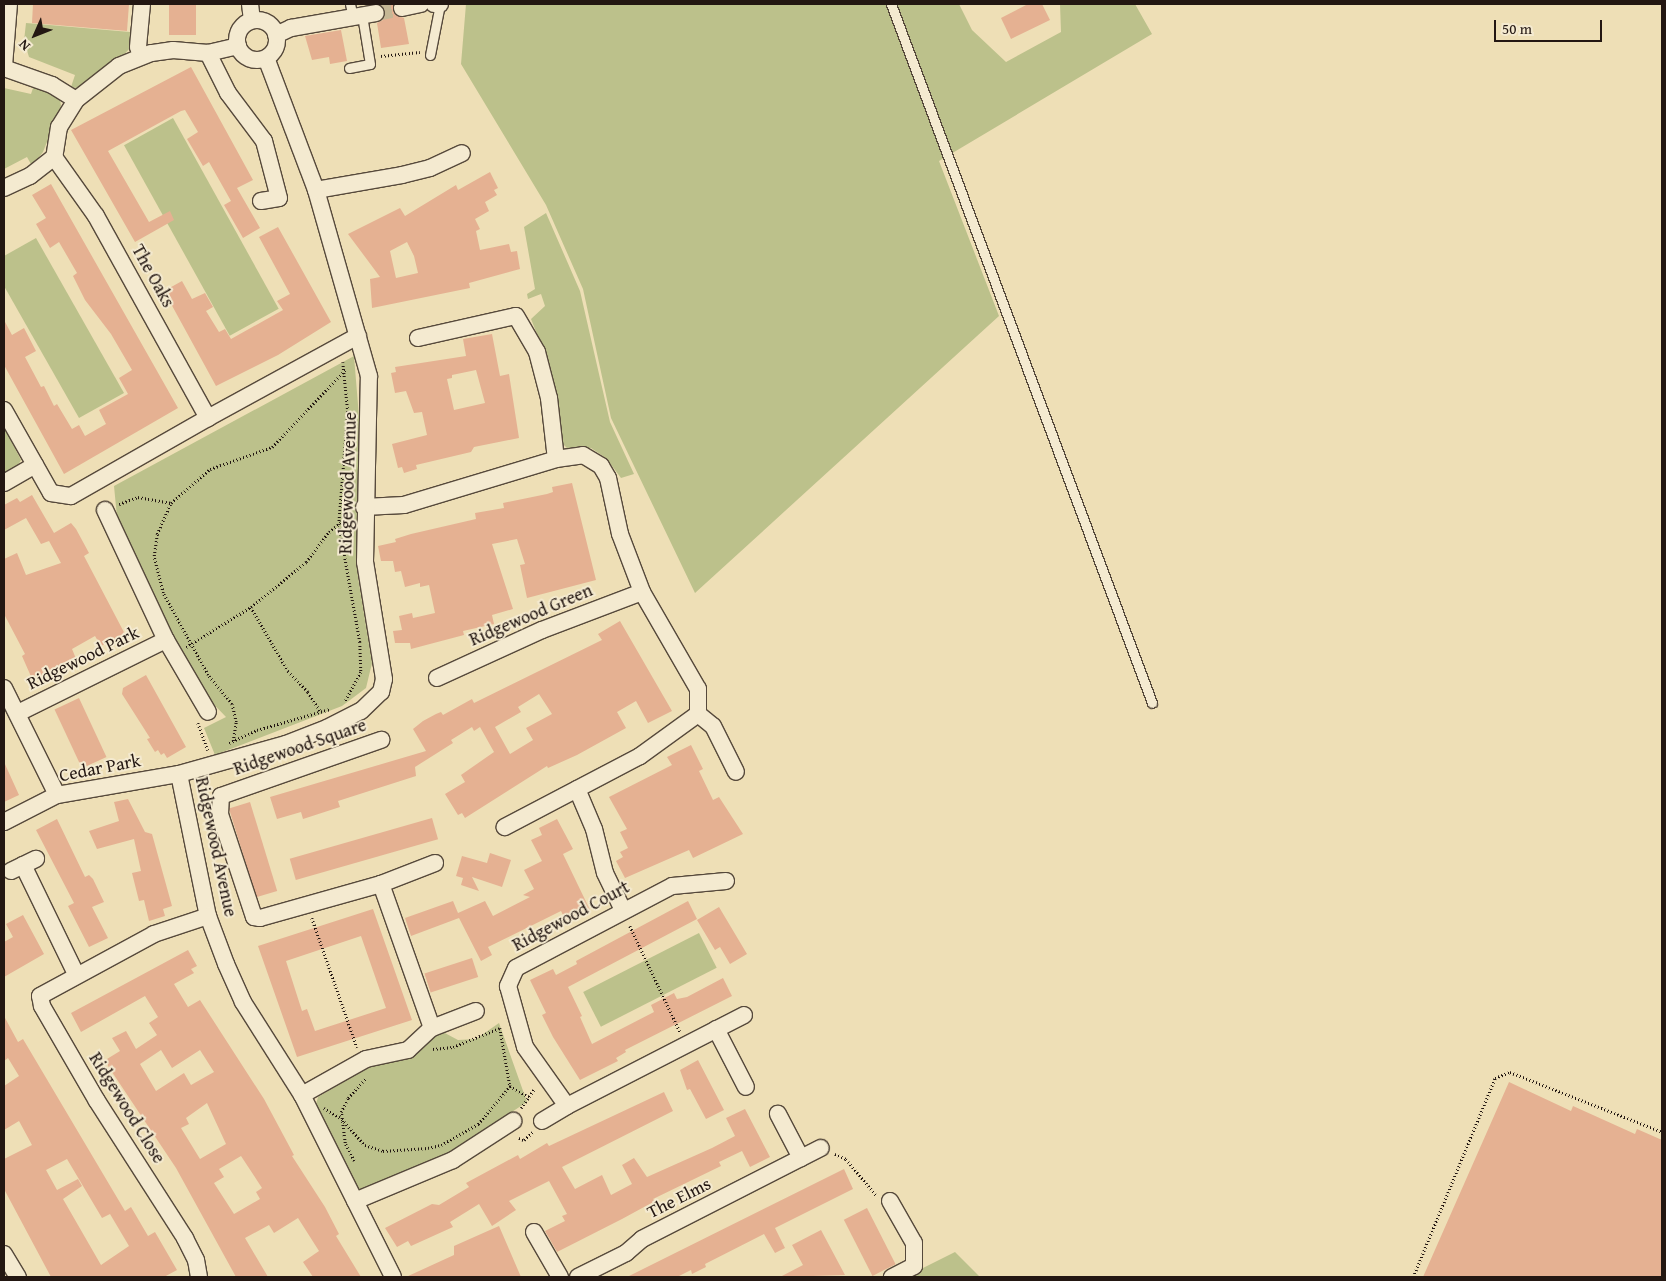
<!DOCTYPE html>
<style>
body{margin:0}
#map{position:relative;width:1666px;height:1281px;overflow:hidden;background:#eedfb6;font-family:"Gentium Book Plus",serif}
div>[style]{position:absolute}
.green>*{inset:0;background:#bcc18b;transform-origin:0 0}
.building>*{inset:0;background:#e5b192;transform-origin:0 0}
.street-tunnel>*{height:16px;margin-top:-8px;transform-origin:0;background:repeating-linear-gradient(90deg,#c5b795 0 16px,transparent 0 24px)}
.path>*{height:2.5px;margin-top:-1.25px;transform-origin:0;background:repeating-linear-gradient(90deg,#231712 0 1px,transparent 0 3.5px)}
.roads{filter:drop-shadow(1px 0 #56493b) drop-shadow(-1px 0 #56493b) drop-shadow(0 1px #56493b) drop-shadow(0 -1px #56493b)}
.lane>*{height:9px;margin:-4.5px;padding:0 4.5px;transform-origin:4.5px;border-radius:4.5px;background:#f4ead0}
.street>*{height:16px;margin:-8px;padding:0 8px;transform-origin:8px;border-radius:8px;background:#f4ead0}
.street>.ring{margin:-8px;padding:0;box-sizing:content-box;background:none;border:16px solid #f4ead0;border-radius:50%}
span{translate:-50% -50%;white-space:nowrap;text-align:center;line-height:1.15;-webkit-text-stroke:4px #f4ead0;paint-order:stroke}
.street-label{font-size:18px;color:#231712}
.frame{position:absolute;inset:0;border:5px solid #231712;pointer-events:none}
.north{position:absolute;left:10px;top:10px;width:50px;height:50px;-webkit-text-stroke:4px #f4ead0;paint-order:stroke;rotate:226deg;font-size:14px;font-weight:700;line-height:20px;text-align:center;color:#231712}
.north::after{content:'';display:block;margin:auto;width:18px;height:22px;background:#231712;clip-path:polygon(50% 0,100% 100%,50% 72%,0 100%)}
.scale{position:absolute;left:1494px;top:20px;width:108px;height:22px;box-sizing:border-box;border:2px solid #231712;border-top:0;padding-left:6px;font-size:15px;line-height:18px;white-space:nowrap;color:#231712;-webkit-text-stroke:4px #f4ead0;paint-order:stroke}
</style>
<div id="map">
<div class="green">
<i style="clip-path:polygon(466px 4px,959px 4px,972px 30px,1006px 62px,1061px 32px,1060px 4px,1135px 4px,1152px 34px,939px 161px,999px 316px,695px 593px,611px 418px,583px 289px,546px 205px,461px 64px)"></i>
<i style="clip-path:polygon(26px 23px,130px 32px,130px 48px,121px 58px,82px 86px,75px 88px,71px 87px,75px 75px,29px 57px,24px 41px)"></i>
<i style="clip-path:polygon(34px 85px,60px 98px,61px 106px,43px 152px,32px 166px,27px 157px,4px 169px,4px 88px,31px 94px)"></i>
<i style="left:173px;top:118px;width:218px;height:56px;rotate:61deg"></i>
<i style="clip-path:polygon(546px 213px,580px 291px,610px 422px,634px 474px,621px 478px,606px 458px,591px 448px,567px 448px,560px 441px,551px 369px,531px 319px,545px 306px,541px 294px,528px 299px,527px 294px,535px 289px,524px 227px)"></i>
<i style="clip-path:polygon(36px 238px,124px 393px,79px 418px,4px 286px,4px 256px)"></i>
<i style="clip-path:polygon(354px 356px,361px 441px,357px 505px,358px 577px,372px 663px,366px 688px,342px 706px,215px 755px,204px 728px,226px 717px,203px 693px,118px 527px,114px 486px)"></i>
<i style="clip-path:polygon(4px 427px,21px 460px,16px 469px,4px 476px)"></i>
<i style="left:699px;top:933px;width:39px;height:130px;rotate:63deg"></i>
<i style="clip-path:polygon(499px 1023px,527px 1102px,442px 1158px,365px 1193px,353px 1188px,314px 1111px,318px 1097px,375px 1063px,441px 1031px,458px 1040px,476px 1039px)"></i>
<i style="clip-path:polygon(955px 1252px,980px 1277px,905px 1277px)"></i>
</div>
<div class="building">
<i style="clip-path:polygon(33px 4px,129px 4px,127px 31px,32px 23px)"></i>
<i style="left:169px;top:4px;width:27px;height:31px"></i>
<i style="clip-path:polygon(380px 4px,393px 4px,394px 14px,404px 18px,409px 44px,381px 48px,377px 23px,383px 20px,386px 12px)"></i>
<i style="clip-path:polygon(1028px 4px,1042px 4px,1050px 20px,1011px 39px,1001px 18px)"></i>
<i style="clip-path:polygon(341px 30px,347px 61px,330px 64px,329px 57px,312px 60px,305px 36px)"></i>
<i style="clip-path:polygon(191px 67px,253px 180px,237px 188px,260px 228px,243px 238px,224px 205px,231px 201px,209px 162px,203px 166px,187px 139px,198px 132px,185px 110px,181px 111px,108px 151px,149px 222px,170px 211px,174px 220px,135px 242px,71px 130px)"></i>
<i style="clip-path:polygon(evenodd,490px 172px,498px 188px,494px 190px,497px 195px,485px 202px,489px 211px,475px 219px,480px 229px,476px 231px,480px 250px,509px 244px,511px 252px,517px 251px,520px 269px,469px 283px,470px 288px,372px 308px,370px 279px,380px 277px,348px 234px,400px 208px,405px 216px,456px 185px,458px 190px,490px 172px,407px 242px,414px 256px,418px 273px,396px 278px,390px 251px,407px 242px)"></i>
<i style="clip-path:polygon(51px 184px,178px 408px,64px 474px,4px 365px,4px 320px,12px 335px,24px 328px,36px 351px,25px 357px,41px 387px,44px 386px,54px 406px,57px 404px,72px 429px,79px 425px,85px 436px,106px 424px,99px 410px,128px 394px,119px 378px,132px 370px,111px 334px,85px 300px,73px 276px,77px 273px,59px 242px,50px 248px,36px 224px,46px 218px,32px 195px)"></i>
<i style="clip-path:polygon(278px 227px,331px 322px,278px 355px,216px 386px,164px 291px,182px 281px,192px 299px,205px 293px,213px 307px,206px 311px,219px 332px,225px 329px,231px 339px,283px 310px,277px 301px,290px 294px,259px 237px)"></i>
<i style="clip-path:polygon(evenodd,492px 334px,500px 376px,509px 374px,519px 438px,474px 447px,471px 452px,416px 465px,417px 469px,404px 473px,402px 467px,398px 468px,392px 444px,427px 435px,422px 412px,414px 413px,406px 391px,395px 393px,391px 373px,396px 372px,395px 367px,466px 356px,463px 339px,492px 334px,476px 370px,485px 403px,454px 410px,447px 379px,452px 378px,452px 375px,476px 370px)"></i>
<i style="clip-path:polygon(572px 483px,596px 580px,527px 598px,520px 565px,525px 564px,517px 539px,492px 544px,513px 609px,492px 615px,494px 624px,463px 631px,464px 635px,411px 649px,410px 643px,395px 643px,393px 631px,402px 630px,399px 616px,412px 613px,413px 618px,435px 613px,429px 585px,420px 587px,420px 583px,405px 587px,401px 571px,395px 572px,393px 561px,381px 561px,378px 546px,396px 542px,395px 539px,411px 534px,476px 519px,475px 513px,504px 508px,503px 503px,547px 494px,553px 492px,552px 487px)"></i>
<i style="clip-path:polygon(32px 495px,54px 533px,71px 523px,76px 529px,89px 553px,84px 556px,127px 638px,108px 649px,105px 644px,101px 646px,95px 636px,72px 649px,77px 661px,33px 681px,22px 656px,25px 654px,4px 614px,4px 559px,17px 553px,26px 575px,61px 563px,49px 541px,41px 544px,26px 518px,4px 530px,4px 505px,17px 498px,20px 502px)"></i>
<i style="clip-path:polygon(evenodd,620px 621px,672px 711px,648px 723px,636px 701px,617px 712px,626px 728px,577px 755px,548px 768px,547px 766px,465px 818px,462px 813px,458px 815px,445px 794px,465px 782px,461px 775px,494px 752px,480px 727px,474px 731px,472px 727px,451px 740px,453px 743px,415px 767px,416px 776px,338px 801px,340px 807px,303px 819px,301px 812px,277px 819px,270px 797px,426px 751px,413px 729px,423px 721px,436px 714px,441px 712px,443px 715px,472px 699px,474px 703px,602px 640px,598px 634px,620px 621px,539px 694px,552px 714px,526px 728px,533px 740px,510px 754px,495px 727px,521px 712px,518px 707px,539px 694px)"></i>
<i style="clip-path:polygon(146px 675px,186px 747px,167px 758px,164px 753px,161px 755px,158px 750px,155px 752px,147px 739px,150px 738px,122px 694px,123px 688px)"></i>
<i style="left:79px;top:698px;width:65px;height:27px;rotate:65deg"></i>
<i style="clip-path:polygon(691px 745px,703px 769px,699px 771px,713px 800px,719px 797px,743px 834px,693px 858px,689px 850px,625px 878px,616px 861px,623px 857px,620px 852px,628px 848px,620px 832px,627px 829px,609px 797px,672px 765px,667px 757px)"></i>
<i style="clip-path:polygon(4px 762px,19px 795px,4px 802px)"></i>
<i style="clip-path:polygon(128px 799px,145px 832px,152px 834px,172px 906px,163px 909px,165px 916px,149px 921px,144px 900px,139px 901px,132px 873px,141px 871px,134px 839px,97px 849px,89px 831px,119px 821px,114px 802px)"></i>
<i style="left:250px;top:802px;width:93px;height:22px;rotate:73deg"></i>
<i style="left:432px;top:818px;width:22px;height:148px;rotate:74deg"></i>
<i style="clip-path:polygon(57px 819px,85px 877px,89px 875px,93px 879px,104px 902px,92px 907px,108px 938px,89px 947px,68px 906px,74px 903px,36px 830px)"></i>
<i style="clip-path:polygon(557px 819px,573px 849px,563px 854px,590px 910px,566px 921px,561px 911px,488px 947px,492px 955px,481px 961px,459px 918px,411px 936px,405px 918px,453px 901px,458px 913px,485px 901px,493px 916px,530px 897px,523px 895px,534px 889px,524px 870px,542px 861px,531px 840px,542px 835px,539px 828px)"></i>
<i style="clip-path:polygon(490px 853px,511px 860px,502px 887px,472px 877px,479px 891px,461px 885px,463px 878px,456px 876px,462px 856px,487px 863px)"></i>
<i style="clip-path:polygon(688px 901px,697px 919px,568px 987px,582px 1016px,580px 1017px,592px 1044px,654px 1012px,651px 1005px,674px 993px,677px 999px,687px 997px,723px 978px,732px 996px,625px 1050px,626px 1052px,616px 1058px,618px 1061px,580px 1080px,553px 1037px,542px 1015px,546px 1013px,530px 980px,553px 969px,556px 975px,577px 964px,576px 961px)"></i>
<i style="clip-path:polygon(719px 907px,747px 954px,730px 964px,720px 947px,715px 950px,697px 920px)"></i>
<i style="clip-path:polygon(evenodd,373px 909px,412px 1020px,297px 1057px,258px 946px,373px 909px,361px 936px,386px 1008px,315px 1031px,307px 1009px,302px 1011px,286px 961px,361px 936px)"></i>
<i style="clip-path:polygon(23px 915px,44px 954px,4px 977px,4px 942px,13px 937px,6px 924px)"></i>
<i style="clip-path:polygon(evenodd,188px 950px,197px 966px,191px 969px,194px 973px,174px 984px,188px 1007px,200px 1000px,264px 1099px,294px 1155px,292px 1156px,325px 1207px,339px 1234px,336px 1236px,361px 1277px,313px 1277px,303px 1262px,319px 1251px,298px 1218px,274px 1233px,269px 1225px,245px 1238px,268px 1277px,236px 1277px,176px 1168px,108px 1066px,107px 1059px,120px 1051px,112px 1038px,126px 1031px,136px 1049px,157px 1035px,149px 1023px,158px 1017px,145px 996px,81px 1032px,71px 1013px,188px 950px,161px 1050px,172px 1068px,200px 1050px,214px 1072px,191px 1085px,184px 1073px,156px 1091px,140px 1064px,161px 1050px,188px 950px,207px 1103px,226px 1144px,200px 1159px,181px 1128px,189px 1124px,186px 1118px,207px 1103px,188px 950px,241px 1156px,262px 1188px,256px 1192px,260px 1199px,234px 1214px,214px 1183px,224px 1177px,219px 1169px,241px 1156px)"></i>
<i style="left:472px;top:958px;width:20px;height:50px;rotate:72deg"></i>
<i style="clip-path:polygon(evenodd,4px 1016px,18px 1042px,23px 1039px,125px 1211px,131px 1207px,148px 1236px,155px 1232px,177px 1270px,164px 1277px,51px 1277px,4px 1189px,4px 1159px,32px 1145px,19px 1121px,4px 1130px,4px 1086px,19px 1076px,8px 1058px,4px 1061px,4px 1016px,67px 1159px,102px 1218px,110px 1214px,129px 1246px,101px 1265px,63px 1199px,82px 1186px,78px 1179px,57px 1190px,46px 1170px,67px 1159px)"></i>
<i style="clip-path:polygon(698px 1060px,724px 1110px,706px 1119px,690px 1089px,687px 1090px,680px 1070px)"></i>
<i style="clip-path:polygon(1509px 1082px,1571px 1111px,1573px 1106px,1635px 1134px,1637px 1129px,1662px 1140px,1662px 1277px,1423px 1277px)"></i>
<i style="clip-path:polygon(664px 1092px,673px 1111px,562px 1167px,575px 1189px,602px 1175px,611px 1195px,632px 1184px,622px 1165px,634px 1158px,647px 1177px,712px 1148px,735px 1136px,726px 1118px,745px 1109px,770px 1157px,750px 1167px,742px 1151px,719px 1162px,721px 1166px,653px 1199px,655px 1201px,622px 1219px,557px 1252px,545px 1231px,565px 1221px,562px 1216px,567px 1214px,549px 1181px,509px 1201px,516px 1210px,492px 1226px,479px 1204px,450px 1222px,453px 1227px,411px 1246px,408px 1241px,397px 1247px,385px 1228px,432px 1204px,439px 1205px,469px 1187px,466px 1183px,518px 1155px,520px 1159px,547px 1143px,549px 1146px)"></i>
<i style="clip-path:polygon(844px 1169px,853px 1189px,775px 1228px,785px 1248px,775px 1253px,764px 1234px,705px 1264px,706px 1267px,692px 1274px,691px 1270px,677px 1277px,627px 1277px)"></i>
<i style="left:867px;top:1208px;width:63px;height:26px;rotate:63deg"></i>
<i style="clip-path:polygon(499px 1226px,521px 1277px,406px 1277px,454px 1255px,454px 1246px)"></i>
<i style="clip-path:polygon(821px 1230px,845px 1275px,780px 1277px,803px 1265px,792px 1245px)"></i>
</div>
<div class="street-tunnel">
<i style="left:376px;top:13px;width:26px;rotate:-11deg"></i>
</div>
<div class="path">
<i style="left:381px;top:56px;width:39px;rotate:-6deg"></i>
<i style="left:343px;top:362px;width:50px;rotate:84.3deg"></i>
<i style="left:348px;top:412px;width:112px;rotate:94.6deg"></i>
<i style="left:339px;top:524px;width:120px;rotate:79.9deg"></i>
<i style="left:360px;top:642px;width:30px;rotate:88deg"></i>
<i style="left:361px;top:672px;width:34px;rotate:118deg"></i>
<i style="left:119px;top:504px;width:20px;rotate:-20deg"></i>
<i style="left:138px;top:497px;width:34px;rotate:10deg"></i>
<i style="left:251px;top:607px;width:74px;rotate:60deg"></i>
<i style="left:288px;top:671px;width:29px;rotate:46deg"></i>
<i style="left:308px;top:692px;width:24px;rotate:57deg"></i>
<i style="left:186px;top:647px;width:76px;rotate:-31.6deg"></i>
<i style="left:251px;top:607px;width:71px;rotate:-39.3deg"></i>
<i style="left:306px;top:562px;width:38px;rotate:-53deg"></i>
<i style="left:329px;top:532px;width:27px;rotate:-39deg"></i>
<i style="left:198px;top:723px;width:29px;rotate:70deg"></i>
<i style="left:233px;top:741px;width:19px;rotate:-81deg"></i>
<i style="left:236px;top:722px;width:18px;rotate:-103deg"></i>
<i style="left:232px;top:704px;width:38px;rotate:-130deg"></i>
<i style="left:208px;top:675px;width:94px;rotate:-118.8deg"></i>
<i style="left:163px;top:593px;width:38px;rotate:-104deg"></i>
<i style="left:154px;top:556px;width:22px;rotate:-82deg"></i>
<i style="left:157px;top:534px;width:34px;rotate:-66deg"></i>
<i style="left:171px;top:503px;width:52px;rotate:-41.1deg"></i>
<i style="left:210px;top:469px;width:66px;rotate:-19.5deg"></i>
<i style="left:272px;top:447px;width:106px;rotate:-46.5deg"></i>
<i style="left:229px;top:743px;width:31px;rotate:-25deg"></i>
<i style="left:257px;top:730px;width:76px;rotate:-16deg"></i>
<i style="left:312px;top:918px;width:137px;rotate:70.8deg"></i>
<i style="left:630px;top:926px;width:117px;rotate:64.7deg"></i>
<i style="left:433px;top:1049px;width:20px;rotate:-6deg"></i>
<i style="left:453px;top:1047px;width:51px;rotate:-22deg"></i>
<i style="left:500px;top:1028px;width:59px;rotate:80.2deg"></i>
<i style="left:510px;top:1086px;width:22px;rotate:30deg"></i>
<i style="left:324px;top:1108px;width:21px;rotate:31deg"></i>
<i style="left:342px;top:1119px;width:35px;rotate:49deg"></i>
<i style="left:365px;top:1145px;width:19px;rotate:18deg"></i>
<i style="left:383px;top:1151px;width:45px;rotate:-3.8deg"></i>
<i style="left:428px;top:1148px;width:13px;rotate:-13deg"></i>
<i style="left:441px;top:1145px;width:43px;rotate:-29.6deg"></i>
<i style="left:478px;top:1124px;width:50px;rotate:-49.9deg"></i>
<i style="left:521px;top:1108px;width:24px;rotate:-55deg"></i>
<i style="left:519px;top:1138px;width:5px;rotate:22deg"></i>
<i style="left:524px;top:1140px;width:13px;rotate:-42deg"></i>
<i style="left:835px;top:1154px;width:12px;rotate:24deg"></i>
<i style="left:846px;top:1159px;width:47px;rotate:50.2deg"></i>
<i style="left:354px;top:1161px;width:20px;rotate:-117deg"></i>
<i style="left:345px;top:1143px;width:31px;rotate:-97deg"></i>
<i style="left:341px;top:1112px;width:16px;rotate:-63deg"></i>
<i style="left:348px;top:1098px;width:27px;rotate:-48deg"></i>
<i style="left:1413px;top:1277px;width:215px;rotate:-67.6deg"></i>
<i style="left:1495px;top:1078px;width:16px;rotate:-22deg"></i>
<i style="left:1510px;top:1072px;width:163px;rotate:21.5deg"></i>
</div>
<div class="roads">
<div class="lane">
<i style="left:350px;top:4px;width:13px;rotate:77deg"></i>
<i style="left:891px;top:4px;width:746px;rotate:69.52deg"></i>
<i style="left:430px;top:55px;width:52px;rotate:-78.9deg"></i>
<i style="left:349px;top:68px;width:21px;rotate:-11deg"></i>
<i style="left:370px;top:64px;width:50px;rotate:-99.3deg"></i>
</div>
<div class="street">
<i style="left:250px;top:4px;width:16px;rotate:83deg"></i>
<i style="left:434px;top:4px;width:6px"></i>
<i style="left:402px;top:8px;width:19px;rotate:-12deg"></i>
<i class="ring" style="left:237px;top:20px;width:24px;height:24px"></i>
<i style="left:276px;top:35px;width:17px;rotate:-25deg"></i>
<i style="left:291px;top:28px;width:86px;rotate:-10deg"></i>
<i style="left:208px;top:53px;width:31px;rotate:-13deg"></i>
<i style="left:141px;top:56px;width:9px;rotate:-108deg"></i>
<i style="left:138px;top:47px;width:43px;rotate:-84.7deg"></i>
<i style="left:4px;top:66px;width:62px;rotate:-85.4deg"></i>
<i style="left:4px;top:68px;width:51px;rotate:19.5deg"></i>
<i style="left:52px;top:85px;width:28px;rotate:32deg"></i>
<i style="left:4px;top:188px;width:29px;rotate:-25deg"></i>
<i style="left:30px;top:176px;width:31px;rotate:-38deg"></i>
<i style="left:316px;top:190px;width:87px;rotate:-9.9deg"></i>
<i style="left:402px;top:175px;width:29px;rotate:-14deg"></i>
<i style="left:430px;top:168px;width:35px;rotate:-25deg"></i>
<i style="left:261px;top:201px;width:18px;rotate:-9deg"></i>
<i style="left:279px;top:198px;width:59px;rotate:-104.7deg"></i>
<i style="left:264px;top:141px;width:60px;rotate:-126.9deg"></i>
<i style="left:228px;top:93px;width:45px;rotate:-116.6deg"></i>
<i style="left:208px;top:53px;width:35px;rotate:-175deg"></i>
<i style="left:173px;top:50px;width:22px;rotate:172deg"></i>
<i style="left:151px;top:53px;width:35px;rotate:158deg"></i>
<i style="left:119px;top:66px;width:55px;rotate:141.7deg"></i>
<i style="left:76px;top:100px;width:32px;rotate:122deg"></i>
<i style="left:59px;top:127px;width:30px;rotate:99deg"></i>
<i style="left:54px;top:157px;width:72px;rotate:54.6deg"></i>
<i style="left:96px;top:216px;width:231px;rotate:61deg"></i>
<i style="left:208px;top:418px;width:171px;rotate:-28.7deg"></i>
<i style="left:418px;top:338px;width:100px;rotate:-12.7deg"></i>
<i style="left:516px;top:316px;width:42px;rotate:59.7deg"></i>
<i style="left:537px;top:352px;width:48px;rotate:75.4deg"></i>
<i style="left:549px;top:398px;width:61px;rotate:83.5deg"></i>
<i style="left:4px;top:410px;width:95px;rotate:60.5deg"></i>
<i style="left:51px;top:493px;width:20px;rotate:9deg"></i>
<i style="left:71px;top:496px;width:158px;rotate:-29.7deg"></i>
<i style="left:4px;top:483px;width:36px;rotate:-30deg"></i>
<i style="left:364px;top:507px;width:40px;rotate:-2.9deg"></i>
<i style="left:404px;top:505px;width:159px;rotate:-16.8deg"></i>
<i style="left:556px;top:459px;width:27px;rotate:-8deg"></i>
<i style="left:583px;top:455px;width:21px;rotate:31deg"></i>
<i style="left:601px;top:466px;width:14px;rotate:60deg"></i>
<i style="left:608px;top:478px;width:57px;rotate:77.9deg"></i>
<i style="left:620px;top:534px;width:62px;rotate:69.2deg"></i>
<i style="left:642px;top:592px;width:112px;rotate:60deg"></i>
<i style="left:698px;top:689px;width:25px;rotate:90deg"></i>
<i style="left:698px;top:714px;width:72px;rotate:144.1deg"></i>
<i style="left:640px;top:756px;width:153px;rotate:152.3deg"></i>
<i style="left:105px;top:510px;width:144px;rotate:64.9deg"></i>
<i style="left:437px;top:678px;width:115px;rotate:-24.6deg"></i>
<i style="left:542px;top:630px;width:107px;rotate:-20.8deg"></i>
<i style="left:4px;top:688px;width:119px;rotate:63.6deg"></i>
<i style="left:18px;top:713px;width:165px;rotate:-26.3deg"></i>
<i style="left:166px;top:640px;width:83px;rotate:59.7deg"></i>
<i style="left:698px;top:714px;width:19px;rotate:39deg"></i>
<i style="left:713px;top:726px;width:51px;rotate:63.4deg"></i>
<i style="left:179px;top:774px;width:145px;rotate:78.5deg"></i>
<i style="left:208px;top:916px;width:51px;rotate:69.4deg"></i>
<i style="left:226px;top:964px;width:42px;rotate:65.9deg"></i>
<i style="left:243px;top:1002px;width:110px;rotate:57.6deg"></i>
<i style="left:302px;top:1095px;width:203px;rotate:63.4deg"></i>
<i style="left:577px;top:789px;width:43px;rotate:67deg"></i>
<i style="left:594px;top:829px;width:45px;rotate:76deg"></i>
<i style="left:605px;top:873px;width:41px;rotate:64.1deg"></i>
<i style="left:4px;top:822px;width:59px;rotate:-27deg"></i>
<i style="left:57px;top:795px;width:124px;rotate:-9.8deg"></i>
<i style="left:179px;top:774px;width:111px;rotate:-15.7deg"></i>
<i style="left:286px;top:744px;width:44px;rotate:-21.3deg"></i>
<i style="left:327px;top:728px;width:38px;rotate:-27deg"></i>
<i style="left:361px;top:711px;width:28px;rotate:-44deg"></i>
<i style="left:381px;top:692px;width:13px;rotate:-77deg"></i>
<i style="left:384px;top:679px;width:119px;rotate:-99.2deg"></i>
<i style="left:365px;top:562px;width:186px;rotate:-88.8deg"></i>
<i style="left:369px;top:376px;width:193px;rotate:-105.9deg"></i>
<i style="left:316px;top:190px;width:141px;rotate:-110.7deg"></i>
<i style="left:23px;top:865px;width:121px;rotate:64.1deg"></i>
<i style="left:11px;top:871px;width:28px;rotate:-26deg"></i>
<i style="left:726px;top:881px;width:54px;rotate:174.7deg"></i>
<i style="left:672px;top:886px;width:176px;rotate:152.3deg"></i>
<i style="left:516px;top:968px;width:20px;rotate:114deg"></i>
<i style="left:508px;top:986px;width:63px;rotate:74.4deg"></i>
<i style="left:525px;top:1047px;width:72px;rotate:54.6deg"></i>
<i style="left:567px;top:1106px;width:199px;rotate:-27.2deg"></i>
<i style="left:381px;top:884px;width:58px;rotate:-21.3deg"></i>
<i style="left:432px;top:1028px;width:47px;rotate:-21.1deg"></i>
<i style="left:716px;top:1029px;width:65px;rotate:62.7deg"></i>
<i style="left:302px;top:1095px;width:73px;rotate:-29.4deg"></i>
<i style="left:366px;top:1059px;width:43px;rotate:-12.1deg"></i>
<i style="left:408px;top:1050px;width:33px;rotate:-43deg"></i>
<i style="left:432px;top:1028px;width:153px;rotate:-109.5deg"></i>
<i style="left:381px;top:884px;width:126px;rotate:164.3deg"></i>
<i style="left:260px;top:918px;width:6px;rotate:-171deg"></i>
<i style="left:254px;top:917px;width:108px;rotate:-108.3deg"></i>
<i style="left:220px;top:814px;width:18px;rotate:-87deg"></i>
<i style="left:221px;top:796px;width:170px;rotate:-19.3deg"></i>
<i style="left:542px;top:1121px;width:29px;rotate:-31deg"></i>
<i style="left:801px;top:1158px;width:22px;rotate:-27deg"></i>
<i style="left:355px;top:1201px;width:106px;rotate:-22.7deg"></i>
<i style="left:453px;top:1160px;width:72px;rotate:-33deg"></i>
<i style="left:890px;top:1201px;width:48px;rotate:60.3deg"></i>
<i style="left:914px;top:1243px;width:23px;rotate:90deg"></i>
<i style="left:914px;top:1266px;width:25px;rotate:153deg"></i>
<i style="left:534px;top:1232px;width:52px;rotate:60deg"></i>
<i style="left:4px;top:1254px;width:27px;rotate:59deg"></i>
<i style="left:199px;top:1277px;width:17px;rotate:-100deg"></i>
<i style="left:196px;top:1260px;width:25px;rotate:-117deg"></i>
<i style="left:185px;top:1238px;width:163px;rotate:-122.7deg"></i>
<i style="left:97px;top:1101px;width:110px;rotate:-120.1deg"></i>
<i style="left:42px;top:1006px;width:10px;rotate:-101deg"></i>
<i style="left:40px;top:996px;width:130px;rotate:-28.5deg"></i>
<i style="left:154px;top:934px;width:57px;rotate:-18.4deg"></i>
<i style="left:578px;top:1277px;width:54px;rotate:-26.6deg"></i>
<i style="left:626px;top:1253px;width:21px;rotate:-41deg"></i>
<i style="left:642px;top:1239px;width:178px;rotate:-27deg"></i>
<i style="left:801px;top:1158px;width:50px;rotate:-117.6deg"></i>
</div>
</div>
<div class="street-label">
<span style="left:153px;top:276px;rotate:61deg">The Oaks</span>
<span style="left:348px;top:483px;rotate:-88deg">Ridgewood Avenue</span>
<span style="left:531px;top:615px;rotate:-23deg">Ridgewood Green</span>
<span style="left:83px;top:658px;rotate:-26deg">Ridgewood Park</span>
<span style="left:300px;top:747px;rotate:-19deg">Ridgewood Square</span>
<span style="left:100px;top:768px;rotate:-11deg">Cedar Park</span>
<span style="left:216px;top:847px;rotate:78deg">Ridgewood Avenue</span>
<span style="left:571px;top:916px;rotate:-28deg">Ridgewood Court</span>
<span style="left:127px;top:1108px;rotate:58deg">Ridgewood Close</span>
<span style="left:679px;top:1198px;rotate:-27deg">The Elms</span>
</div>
<div class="frame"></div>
<div class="north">N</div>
<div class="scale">50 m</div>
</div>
